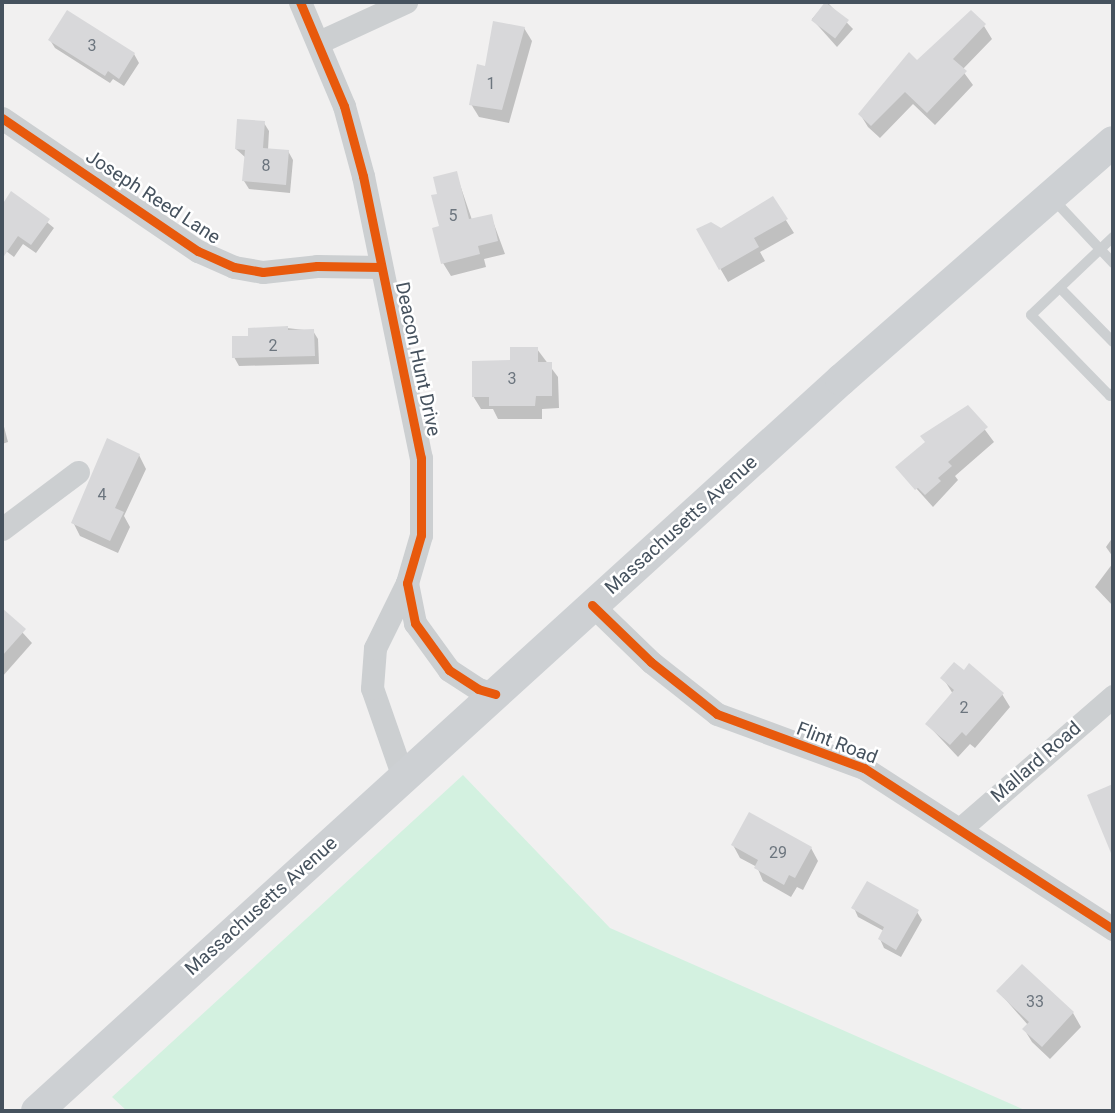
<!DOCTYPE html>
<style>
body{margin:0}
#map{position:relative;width:1115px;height:1113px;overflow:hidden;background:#f1f0f0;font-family:Roboto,sans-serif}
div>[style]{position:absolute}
.green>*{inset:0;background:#d3f1e0}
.shadow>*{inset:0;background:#0003}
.building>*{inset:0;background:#d8d8da;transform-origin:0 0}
.service>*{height:10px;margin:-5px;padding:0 5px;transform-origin:5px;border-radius:5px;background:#cccfd1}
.minor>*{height:23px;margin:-11.5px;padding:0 11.5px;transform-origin:11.5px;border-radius:11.5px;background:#cccfd1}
.secondary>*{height:32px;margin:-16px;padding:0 16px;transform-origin:16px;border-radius:16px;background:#cdd0d3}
.cycleway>*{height:9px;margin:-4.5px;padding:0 4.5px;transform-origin:4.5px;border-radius:4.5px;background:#e8590c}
span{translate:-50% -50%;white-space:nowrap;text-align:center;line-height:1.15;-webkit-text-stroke:5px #fff;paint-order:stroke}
.number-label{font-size:16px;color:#6c757e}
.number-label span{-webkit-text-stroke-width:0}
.street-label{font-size:19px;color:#46525e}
.frame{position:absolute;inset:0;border:4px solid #46525e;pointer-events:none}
</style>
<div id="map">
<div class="green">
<i style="clip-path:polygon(463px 775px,610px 928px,1027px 1111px,127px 1111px,112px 1097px)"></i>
</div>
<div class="shadow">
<i style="clip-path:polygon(827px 2px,853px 29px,837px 47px,812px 19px)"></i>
<i style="clip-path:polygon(984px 26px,992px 39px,962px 70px,973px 85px,935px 125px,913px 104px,880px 138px,868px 127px,860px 114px,917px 62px)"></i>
<i style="clip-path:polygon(524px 28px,532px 41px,509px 123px,479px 117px,471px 104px,487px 68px)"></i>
<i style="clip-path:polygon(50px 40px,134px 54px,139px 63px,124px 86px,113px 79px,110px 83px,55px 48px)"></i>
<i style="clip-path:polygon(264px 123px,269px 131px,268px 150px,288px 151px,293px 160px,290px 193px,249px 189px,244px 181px,246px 158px,236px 149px)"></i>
<i style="clip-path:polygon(456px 173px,472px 220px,491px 216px,505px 254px,484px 259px,486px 267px,451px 276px,443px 263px,440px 195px)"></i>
<i style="clip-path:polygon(12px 193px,54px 228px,36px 253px,23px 244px,14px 257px,2px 248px,2px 208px)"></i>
<i style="clip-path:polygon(772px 198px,794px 233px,760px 252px,765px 261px,728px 282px,698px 230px,721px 230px)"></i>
<i style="clip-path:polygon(287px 328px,313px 331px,318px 339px,319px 364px,239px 366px,234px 357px,250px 337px)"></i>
<i style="clip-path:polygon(537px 349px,558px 377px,559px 408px,542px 409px,542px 419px,498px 419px,493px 409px,481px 409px,473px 396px,512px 362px)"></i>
<i style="clip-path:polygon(968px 407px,994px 442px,955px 476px,958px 480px,933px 507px,897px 467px)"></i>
<i style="clip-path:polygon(2px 419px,8px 442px,2px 444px)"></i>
<i style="clip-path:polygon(139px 455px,146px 469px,124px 516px,130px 527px,118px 553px,80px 536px,73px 522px)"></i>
<i style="clip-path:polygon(1113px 537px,1113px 557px,1106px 547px)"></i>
<i style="clip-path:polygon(1113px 563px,1113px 606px,1095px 587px)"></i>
<i style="clip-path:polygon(2px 610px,32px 643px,2px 677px)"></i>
<i style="clip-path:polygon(964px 673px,1002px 694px,1010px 707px,975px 748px,970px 744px,958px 757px,927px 724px,953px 694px,943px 678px)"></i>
<i style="clip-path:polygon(733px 845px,811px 848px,818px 861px,803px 890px,797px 887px,791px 897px,763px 881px,757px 867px,740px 858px)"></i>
<i style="clip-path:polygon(854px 908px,917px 912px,922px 920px,901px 957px,884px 948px,880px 939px,884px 931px,858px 917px)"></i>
<i style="clip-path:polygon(1022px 966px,1073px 1013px,1081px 1027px,1050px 1059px,1032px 1042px,1024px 1029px,1028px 1025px,998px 991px)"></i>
</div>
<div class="building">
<i style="left:825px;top:2px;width:30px;height:23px;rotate:37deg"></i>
<i style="clip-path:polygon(67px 10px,135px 53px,119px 79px,108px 71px,105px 76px,48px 40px)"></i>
<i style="clip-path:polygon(971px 10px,986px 24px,953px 59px,967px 71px,927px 113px,905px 92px,871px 126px,858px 114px,909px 52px,917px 60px)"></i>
<i style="clip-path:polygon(493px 21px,525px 27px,502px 110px,469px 105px,477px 64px,485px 66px)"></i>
<i style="clip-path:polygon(237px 119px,265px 121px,263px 148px,289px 150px,286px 185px,242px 181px,245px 150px,235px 149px)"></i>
<i style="clip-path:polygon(457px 171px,469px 219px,492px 214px,498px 241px,478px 246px,480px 254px,441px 264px,432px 228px,439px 226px,431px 195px,437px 194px,433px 177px)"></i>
<i style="clip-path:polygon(11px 191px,50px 219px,31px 245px,18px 236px,2px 259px,2px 205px)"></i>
<i style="clip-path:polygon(773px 196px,788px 219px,754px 238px,759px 247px,719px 270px,696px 229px,711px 222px,721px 228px)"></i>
<i style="clip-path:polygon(288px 326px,288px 330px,314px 329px,315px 356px,232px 358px,232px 336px,248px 336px,248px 328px)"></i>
<i style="clip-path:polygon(510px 347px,538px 347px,538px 362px,552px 362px,552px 396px,536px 396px,535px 406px,489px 406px,489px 397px,472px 397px,472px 361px,510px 360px)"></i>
<i style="clip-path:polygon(968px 405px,988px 427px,948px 462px,952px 466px,938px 478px,941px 481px,925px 495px,918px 488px,915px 490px,895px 467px,925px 442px,920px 436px)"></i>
<i style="clip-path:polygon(107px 438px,140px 454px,115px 508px,124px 512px,110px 541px,71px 523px)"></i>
<i style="clip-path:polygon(2px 608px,26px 629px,2px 656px)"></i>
<i style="clip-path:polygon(954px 662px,964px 670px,969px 663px,1004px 693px,966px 736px,962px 732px,950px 745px,925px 724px,954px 690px,940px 678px)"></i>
<i style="clip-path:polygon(1113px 784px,1113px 858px,1087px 795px)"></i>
<i style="clip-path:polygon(749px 812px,812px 847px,795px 878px,789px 875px,784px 885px,754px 868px,758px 860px,731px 845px)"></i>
<i style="clip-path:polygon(867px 881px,919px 910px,896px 950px,878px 939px,884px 927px,851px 908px)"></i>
<i style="clip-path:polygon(1022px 964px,1074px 1012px,1042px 1047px,1022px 1029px,1029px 1022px,996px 991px)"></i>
</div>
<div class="service">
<i style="left:1053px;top:199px;width:88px;rotate:46.8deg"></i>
<i style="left:1113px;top:237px;width:113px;rotate:136.4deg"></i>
<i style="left:1031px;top:315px;width:113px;rotate:45.7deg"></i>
<i style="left:1110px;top:396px;width:4px;rotate:-45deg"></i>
<i style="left:1060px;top:288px;width:76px;rotate:45.5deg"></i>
</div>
<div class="minor">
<i style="left:300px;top:2px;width:113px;rotate:67.1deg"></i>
<i style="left:344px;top:106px;width:73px;rotate:74.8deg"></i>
<i style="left:363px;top:176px;width:288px;rotate:78.4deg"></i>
<i style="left:421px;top:458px;width:77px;rotate:90deg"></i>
<i style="left:421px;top:535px;width:50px;rotate:106.3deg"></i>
<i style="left:407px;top:583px;width:41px;rotate:78.7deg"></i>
<i style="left:415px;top:623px;width:58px;rotate:54.1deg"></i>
<i style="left:449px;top:670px;width:35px;rotate:33deg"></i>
<i style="left:478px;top:689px;width:18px;rotate:16deg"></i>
<i style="left:319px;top:42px;width:96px;rotate:-24.7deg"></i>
<i style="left:2px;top:118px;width:237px;rotate:34.2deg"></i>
<i style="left:198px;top:251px;width:39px;rotate:24deg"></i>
<i style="left:234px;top:267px;width:29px;rotate:10deg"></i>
<i style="left:263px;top:272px;width:54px;rotate:-6.3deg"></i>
<i style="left:317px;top:266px;width:64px;rotate:0.9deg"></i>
<i style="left:2px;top:529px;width:95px;rotate:-36.9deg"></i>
<i style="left:592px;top:605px;width:82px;rotate:44deg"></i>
<i style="left:651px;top:662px;width:84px;rotate:38.2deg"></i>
<i style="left:717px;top:714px;width:157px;rotate:20.2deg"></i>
<i style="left:864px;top:768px;width:297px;rotate:32.9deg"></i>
<i style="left:403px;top:777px;width:94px;rotate:-109.2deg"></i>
<i style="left:372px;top:688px;width:40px;rotate:-85.7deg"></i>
<i style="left:375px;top:648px;width:72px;rotate:-63.8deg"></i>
<i style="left:960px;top:829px;width:203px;rotate:-41deg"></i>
</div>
<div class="secondary">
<i style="left:37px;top:1111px;width:1087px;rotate:-42.28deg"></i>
<i style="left:841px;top:380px;width:361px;rotate:-41.2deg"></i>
</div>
<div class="cycleway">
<i style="left:300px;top:2px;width:113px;rotate:67.1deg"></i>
<i style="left:344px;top:106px;width:73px;rotate:74.8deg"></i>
<i style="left:363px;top:176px;width:288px;rotate:78.4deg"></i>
<i style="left:421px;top:458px;width:77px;rotate:90deg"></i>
<i style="left:421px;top:535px;width:50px;rotate:106.3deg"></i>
<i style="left:407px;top:583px;width:41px;rotate:78.7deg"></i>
<i style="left:415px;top:623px;width:58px;rotate:54.1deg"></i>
<i style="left:449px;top:670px;width:35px;rotate:33deg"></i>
<i style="left:478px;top:689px;width:18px;rotate:16deg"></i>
<i style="left:2px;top:118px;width:237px;rotate:34.2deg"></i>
<i style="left:198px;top:251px;width:39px;rotate:24deg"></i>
<i style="left:234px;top:267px;width:29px;rotate:10deg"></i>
<i style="left:263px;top:272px;width:54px;rotate:-6.3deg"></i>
<i style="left:317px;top:266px;width:64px;rotate:0.9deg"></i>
<i style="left:592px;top:605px;width:82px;rotate:44deg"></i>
<i style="left:651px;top:662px;width:84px;rotate:38.2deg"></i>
<i style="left:717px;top:714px;width:157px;rotate:20.2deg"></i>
<i style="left:864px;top:768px;width:297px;rotate:32.9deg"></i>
</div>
<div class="number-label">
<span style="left:92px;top:46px">3</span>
<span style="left:491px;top:84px">1</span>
<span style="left:266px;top:166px">8</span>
<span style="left:453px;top:216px">5</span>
<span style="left:273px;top:346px">2</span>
<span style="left:512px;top:379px">3</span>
<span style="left:102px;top:495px">4</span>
<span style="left:964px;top:708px">2</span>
<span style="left:778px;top:853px">29</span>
<span style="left:1035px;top:1002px">33</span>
</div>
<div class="street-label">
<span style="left:153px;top:197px;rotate:33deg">Joseph Reed Lane</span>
<span style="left:418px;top:359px;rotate:78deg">Deacon Hunt Drive</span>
<span style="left:681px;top:525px;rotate:-42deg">Massachusetts Avenue</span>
<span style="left:837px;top:743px;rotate:21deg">Flint Road</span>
<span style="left:1036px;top:762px;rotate:-41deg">Mallard Road</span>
<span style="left:261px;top:906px;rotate:-42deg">Massachusetts Avenue</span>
</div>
<div class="frame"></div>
</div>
